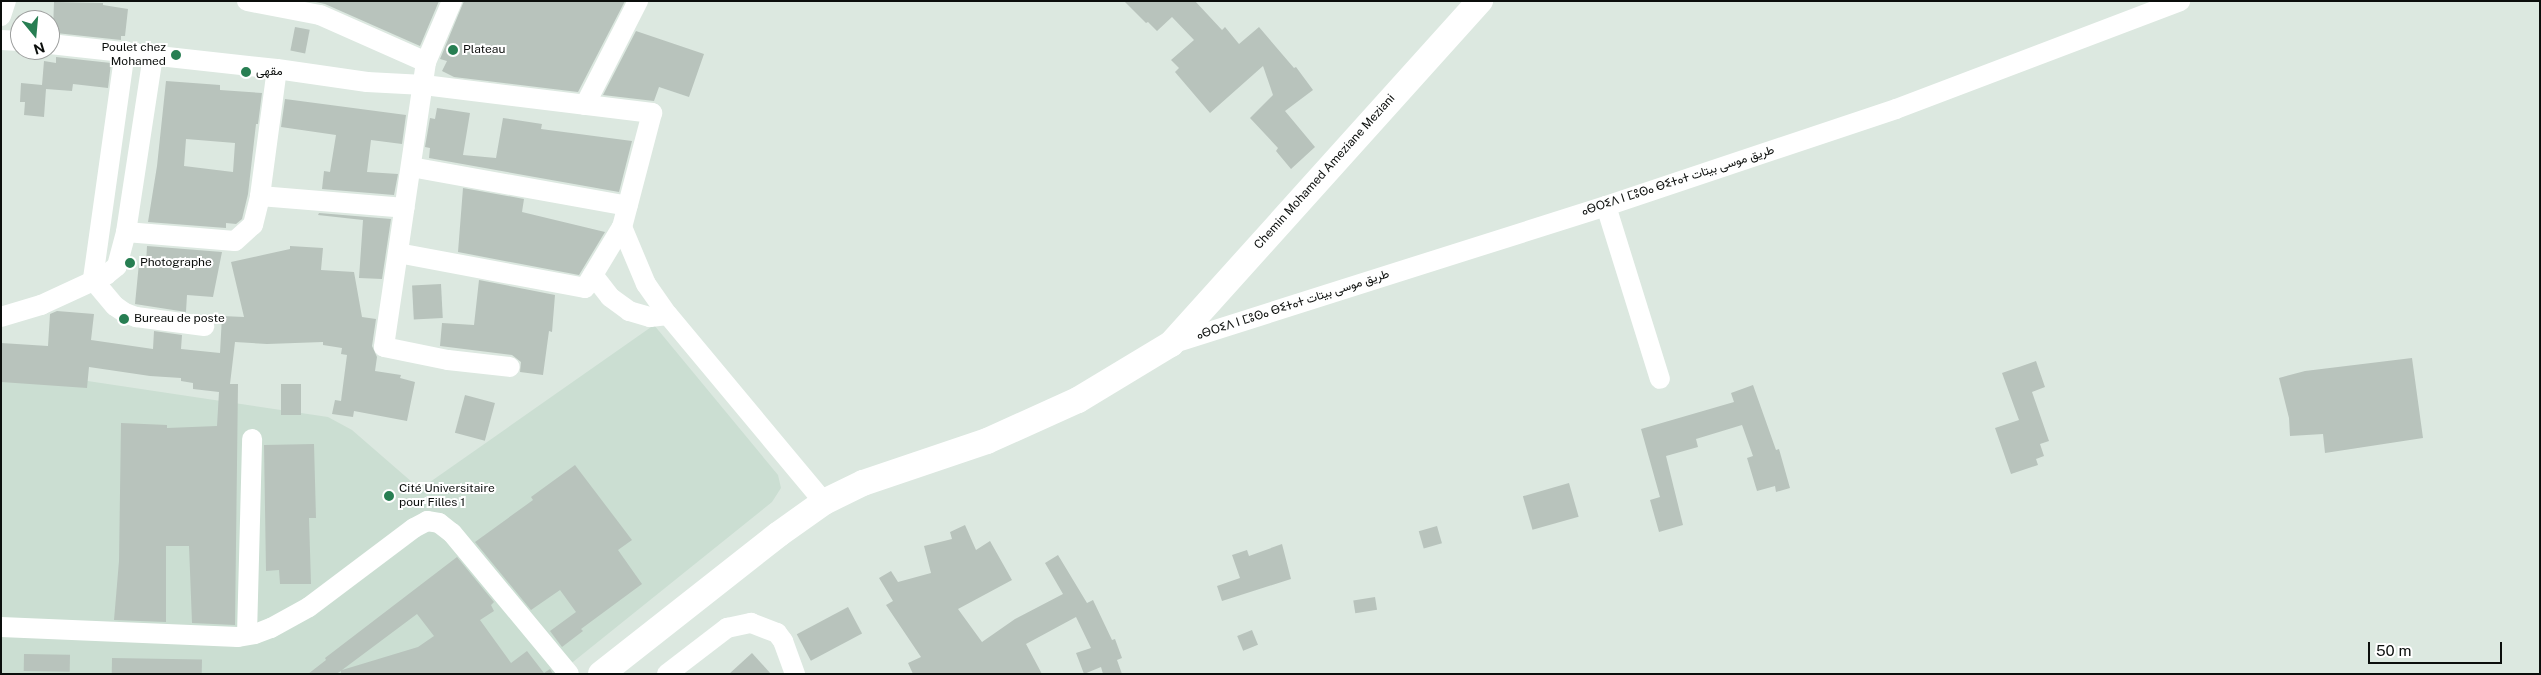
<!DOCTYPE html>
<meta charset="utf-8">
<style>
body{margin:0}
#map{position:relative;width:2541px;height:675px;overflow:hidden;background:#dce8e0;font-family:"Public Sans",Vazirmatn,"Noto Sans Tifinagh",sans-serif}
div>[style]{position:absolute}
.built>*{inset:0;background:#cbded2}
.building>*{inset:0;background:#b8c3bc;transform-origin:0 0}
.minor>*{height:20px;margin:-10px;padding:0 10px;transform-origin:10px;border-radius:10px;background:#fff}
.major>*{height:26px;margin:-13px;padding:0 13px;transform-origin:13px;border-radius:13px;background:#fff}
.dots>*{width:14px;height:14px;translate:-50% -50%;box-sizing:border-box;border:2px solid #fff;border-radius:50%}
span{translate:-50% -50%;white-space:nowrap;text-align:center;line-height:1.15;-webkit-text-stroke:4px #fff;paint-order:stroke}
.poi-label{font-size:12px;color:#0b0e0c}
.right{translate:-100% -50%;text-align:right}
.left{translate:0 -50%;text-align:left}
.street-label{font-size:12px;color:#0b0e0c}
.frame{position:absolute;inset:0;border:2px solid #0b0e0c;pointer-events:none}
.north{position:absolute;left:10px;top:10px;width:50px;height:50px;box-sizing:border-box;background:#fff;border:1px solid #9d9f9e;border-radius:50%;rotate:163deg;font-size:14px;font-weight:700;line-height:20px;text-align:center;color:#0b0e0c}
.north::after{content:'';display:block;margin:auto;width:18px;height:22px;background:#277e52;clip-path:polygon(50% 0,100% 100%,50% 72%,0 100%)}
.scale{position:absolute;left:2368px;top:642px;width:134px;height:22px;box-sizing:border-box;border:2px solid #0b0e0c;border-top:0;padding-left:6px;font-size:15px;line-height:18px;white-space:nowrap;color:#0b0e0c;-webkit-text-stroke:4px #fff;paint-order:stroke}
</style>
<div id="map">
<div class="built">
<i style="clip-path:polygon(654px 325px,778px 475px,781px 488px,772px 502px,558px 674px,1px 674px,1px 368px,328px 417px,352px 430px,420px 489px)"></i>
</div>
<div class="building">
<i style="clip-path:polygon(311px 1px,439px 1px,420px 46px,325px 4px)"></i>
<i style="clip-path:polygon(464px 1px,625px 1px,578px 92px,454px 77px,442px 71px,447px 61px,440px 59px)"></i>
<i style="clip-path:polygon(1124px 1px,1195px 1px,1222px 30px,1225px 27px,1239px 44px,1259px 27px,1294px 68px,1296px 67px,1313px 90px,1285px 111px,1315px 147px,1291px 169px,1276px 151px,1278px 148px,1250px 118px,1273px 95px,1263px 66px,1210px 113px,1175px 72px,1179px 68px,1171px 60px,1194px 40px,1172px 17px,1157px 31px,1148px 22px,1146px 23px)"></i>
<i style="clip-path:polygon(54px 2px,103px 3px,103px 5px,128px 9px,125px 36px,121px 36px,121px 40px,56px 33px,57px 30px,53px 30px)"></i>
<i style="left:295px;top:27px;width:15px;height:24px;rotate:11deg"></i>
<i style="clip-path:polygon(636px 31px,704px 54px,689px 97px,659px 87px,654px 101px,603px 95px)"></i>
<i style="clip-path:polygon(56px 57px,111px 63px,108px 88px,73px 84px,72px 91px,46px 89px,44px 117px,24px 115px,25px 102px,20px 102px,21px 83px,42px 85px,44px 61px,56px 63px)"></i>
<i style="clip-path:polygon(evenodd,166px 81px,220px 85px,220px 90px,262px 93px,258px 124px,256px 124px,248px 194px,242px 219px,236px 224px,226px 223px,226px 228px,148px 222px,157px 166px,166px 81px,186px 139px,235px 143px,233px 172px,184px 166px,186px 139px)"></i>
<i style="clip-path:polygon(285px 99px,406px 115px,402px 144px,371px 140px,367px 172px,398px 174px,394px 195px,322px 189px,324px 171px,330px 172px,336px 135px,281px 127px)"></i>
<i style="clip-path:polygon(437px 108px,470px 113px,463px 155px,496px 158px,503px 118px,542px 124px,541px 129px,632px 141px,619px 192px,429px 158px,430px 148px,425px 147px,430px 118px,435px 119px)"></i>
<i style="clip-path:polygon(463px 188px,524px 199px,522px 212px,605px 232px,579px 275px,458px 252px)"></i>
<i style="clip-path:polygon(319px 213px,391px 219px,382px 279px,359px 278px,363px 220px,318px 215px)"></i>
<i style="clip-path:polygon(147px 246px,222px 252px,213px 297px,187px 295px,186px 312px,135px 304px,139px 263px,146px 264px)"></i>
<i style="clip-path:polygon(290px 246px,323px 248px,321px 270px,354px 272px,362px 317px,376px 319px,372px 346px,377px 357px,375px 371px,401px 375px,400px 378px,415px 382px,407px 421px,354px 411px,353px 417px,332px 414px,335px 400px,341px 401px,347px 355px,341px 354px,342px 348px,323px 345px,323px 342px,267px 344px,235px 342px,230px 384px,238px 384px,235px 625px,192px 623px,189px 546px,166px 546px,166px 622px,114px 620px,119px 561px,121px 423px,167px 425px,167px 428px,217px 426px,219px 392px,193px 389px,193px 383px,181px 381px,181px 378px,150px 376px,89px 367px,87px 388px,1px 382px,1px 343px,48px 346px,50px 314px,57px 311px,94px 314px,91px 340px,153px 349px,154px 331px,182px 335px,181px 349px,220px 353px,222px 316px,244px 317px,231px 262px,290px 249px)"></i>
<i style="clip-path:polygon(479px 280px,555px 295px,552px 332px,549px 331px,543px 375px,520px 372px,521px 362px,512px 355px,440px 346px,442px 323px,474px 325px)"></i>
<i style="left:441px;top:284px;width:34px;height:29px;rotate:87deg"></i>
<i style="clip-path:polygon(2412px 358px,2423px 438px,2325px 453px,2323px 434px,2290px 436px,2289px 418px,2279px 378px,2305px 371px)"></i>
<i style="clip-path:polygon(2036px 361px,2045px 387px,2032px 392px,2049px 441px,2040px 444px,2044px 456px,2036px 459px,2038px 465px,2011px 474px,1995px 428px,2019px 420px,2002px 373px)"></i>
<i style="left:281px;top:384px;width:20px;height:31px"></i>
<i style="clip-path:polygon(1753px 385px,1776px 450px,1779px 449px,1790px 488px,1776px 492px,1775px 486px,1757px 491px,1747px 458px,1753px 456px,1742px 425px,1696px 439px,1698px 447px,1666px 456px,1683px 525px,1659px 532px,1650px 500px,1660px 497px,1641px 429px,1734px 402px,1731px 393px)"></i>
<i style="left:465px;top:395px;width:31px;height:39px;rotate:15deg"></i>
<i style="clip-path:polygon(314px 444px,316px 518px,309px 518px,311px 584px,280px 584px,279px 570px,266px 571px,264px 445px)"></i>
<i style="clip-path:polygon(575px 465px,632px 540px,618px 550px,642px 584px,581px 629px,583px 631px,562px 647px,550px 631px,576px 612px,560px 590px,531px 610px,475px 542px,533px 500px,531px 497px)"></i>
<i style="left:1569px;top:483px;width:35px;height:48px;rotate:74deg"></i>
<i style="clip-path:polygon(965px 525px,976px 550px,990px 541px,1012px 580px,958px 609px,982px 642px,1015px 619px,1063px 594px,1045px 563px,1058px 555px,1087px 603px,1093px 600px,1112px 640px,1115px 639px,1122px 658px,1117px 660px,1122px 674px,1103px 674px,1101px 667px,1084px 674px,1076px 653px,1091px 648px,1076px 617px,1026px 644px,1042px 674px,913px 674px,908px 663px,921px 657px,886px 605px,893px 601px,879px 578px,891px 571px,898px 582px,931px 573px,924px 546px,952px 539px,950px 532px)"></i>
<i style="left:1437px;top:526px;width:18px;height:19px;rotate:74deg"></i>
<i style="clip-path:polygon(1282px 544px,1291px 579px,1222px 601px,1217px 586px,1240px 578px,1232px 555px,1247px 550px,1249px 556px)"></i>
<i style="clip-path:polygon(evenodd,457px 557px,494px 602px,491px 605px,494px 611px,480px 620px,511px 663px,527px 651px,544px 673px,550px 669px,553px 674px,341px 674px,341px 671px,336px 674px,308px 674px,326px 660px,325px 658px,457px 557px,417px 614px,434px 636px,418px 647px,342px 670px,417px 614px)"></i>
<i style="left:1375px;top:597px;width:13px;height:22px;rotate:81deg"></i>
<i style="left:848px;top:607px;width:30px;height:58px;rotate:62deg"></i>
<i style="left:1252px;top:630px;width:16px;height:16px;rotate:68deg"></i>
<i style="clip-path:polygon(752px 653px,771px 674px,729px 674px)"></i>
<i style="left:24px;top:654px;width:46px;height:17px;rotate:1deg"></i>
<i style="left:112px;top:658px;width:90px;height:16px;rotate:1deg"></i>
</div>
<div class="minor">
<i style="left:247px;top:1px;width:74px;rotate:10.9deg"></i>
<i style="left:320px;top:15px;width:116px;rotate:23.9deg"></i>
<i style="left:452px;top:1px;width:66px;rotate:113.1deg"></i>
<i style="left:426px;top:62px;width:288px;rotate:98.4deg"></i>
<i style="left:384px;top:347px;width:65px;rotate:11.5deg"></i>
<i style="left:448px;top:360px;width:62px;rotate:6.4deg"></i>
<i style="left:1px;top:16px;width:16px;rotate:-72deg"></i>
<i style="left:1px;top:40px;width:19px;rotate:3deg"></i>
<i style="left:50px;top:44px;width:228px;rotate:6.3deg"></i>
<i style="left:277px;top:69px;width:91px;rotate:8.2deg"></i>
<i style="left:367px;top:82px;width:57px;rotate:3deg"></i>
<i style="left:424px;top:85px;width:230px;rotate:7deg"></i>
<i style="left:652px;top:113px;width:118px;rotate:104.7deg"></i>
<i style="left:622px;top:227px;width:62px;rotate:67.2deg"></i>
<i style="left:646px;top:284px;width:38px;rotate:55deg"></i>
<i style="left:668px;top:315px;width:244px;rotate:50.2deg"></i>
<i style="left:125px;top:51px;width:231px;rotate:98deg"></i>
<i style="left:93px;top:280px;width:34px;rotate:50deg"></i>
<i style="left:115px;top:306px;width:12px;rotate:35deg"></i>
<i style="left:125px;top:313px;width:12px;rotate:20deg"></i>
<i style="left:136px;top:317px;width:69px;rotate:7.5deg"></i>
<i style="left:585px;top:105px;width:117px;rotate:-63deg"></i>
<i style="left:411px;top:167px;width:220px;rotate:10.2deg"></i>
<i style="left:260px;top:196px;width:145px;rotate:4.7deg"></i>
<i style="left:1606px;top:206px;width:181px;rotate:72.7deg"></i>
<i style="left:126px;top:232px;width:109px;rotate:4.7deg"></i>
<i style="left:235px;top:241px;width:24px;rotate:-42deg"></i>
<i style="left:253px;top:225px;width:30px;rotate:-76deg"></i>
<i style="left:260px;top:196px;width:128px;rotate:-82.4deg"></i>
<i style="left:398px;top:253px;width:190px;rotate:10.6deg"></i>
<i style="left:585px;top:288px;width:71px;rotate:-58.8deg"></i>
<i style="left:593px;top:275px;width:28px;rotate:52deg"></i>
<i style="left:610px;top:297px;width:24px;rotate:36deg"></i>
<i style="left:629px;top:311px;width:22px;rotate:16deg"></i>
<i style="left:650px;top:317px;width:18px;rotate:-6deg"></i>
<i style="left:1px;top:317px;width:42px;rotate:-16.7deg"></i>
<i style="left:41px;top:305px;width:72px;rotate:-24.8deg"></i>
<i style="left:106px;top:275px;width:14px;rotate:-39deg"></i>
<i style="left:117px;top:266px;width:35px;rotate:-75deg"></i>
<i style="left:126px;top:232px;width:179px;rotate:-81.3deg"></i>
<i style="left:1171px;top:344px;width:456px;rotate:-17.6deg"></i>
<i style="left:1606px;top:206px;width:306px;rotate:-18.5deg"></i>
<i style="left:1896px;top:109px;width:304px;rotate:-20.8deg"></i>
<i style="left:1px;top:627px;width:237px;rotate:2.4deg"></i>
<i style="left:238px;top:637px;width:17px;rotate:-10deg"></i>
<i style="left:255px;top:634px;width:17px;rotate:-21deg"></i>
<i style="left:271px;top:628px;width:43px;rotate:-28.9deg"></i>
<i style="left:309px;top:607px;width:131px;rotate:-37deg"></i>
<i style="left:414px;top:528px;width:15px;rotate:-28deg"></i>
<i style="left:427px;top:521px;width:12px;rotate:9deg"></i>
<i style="left:439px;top:523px;width:16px;rotate:38deg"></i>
<i style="left:452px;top:533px;width:183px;rotate:50.3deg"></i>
<i style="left:247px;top:635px;width:196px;rotate:-88.5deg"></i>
<i style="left:667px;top:674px;width:76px;rotate:-37.5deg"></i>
<i style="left:727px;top:628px;width:25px;rotate:-12deg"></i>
<i style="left:751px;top:623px;width:28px;rotate:21deg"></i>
<i style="left:777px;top:633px;width:10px;rotate:53deg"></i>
<i style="left:783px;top:641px;width:35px;rotate:70deg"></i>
</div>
<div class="major">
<i style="left:601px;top:674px;width:226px;rotate:-38.2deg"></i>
<i style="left:779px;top:534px;width:55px;rotate:-35.4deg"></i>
<i style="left:824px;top:502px;width:43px;rotate:-26deg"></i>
<i style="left:863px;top:483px;width:131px;rotate:-18.7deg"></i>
<i style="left:987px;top:441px;width:100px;rotate:-24.3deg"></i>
<i style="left:1078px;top:400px;width:109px;rotate:-31.1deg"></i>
<i style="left:1171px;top:344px;width:462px;rotate:-48deg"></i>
</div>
<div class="dots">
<i style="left:453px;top:50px;background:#277e52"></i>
<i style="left:176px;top:55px;background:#277e52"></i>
<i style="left:246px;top:72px;background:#277e52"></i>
<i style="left:130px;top:263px;background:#277e52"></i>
<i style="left:124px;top:319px;background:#277e52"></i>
<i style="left:389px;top:496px;background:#277e52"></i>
</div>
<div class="poi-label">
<span class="right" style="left:166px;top:55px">Poulet chez<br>Mohamed</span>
<span class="left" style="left:463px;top:50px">Plateau</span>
<span class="left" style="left:256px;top:72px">مقهى</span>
<span class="left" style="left:140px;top:263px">Photographe</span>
<span class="left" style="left:134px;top:319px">Bureau de poste</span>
<span class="left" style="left:399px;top:496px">Cité Universitaire<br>pour Filles 1</span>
</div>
<div class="street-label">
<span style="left:1325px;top:172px;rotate:-48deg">Chemin Mohamed Ameziane Meziani</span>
<span style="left:1678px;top:181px;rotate:-18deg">ⴰⴱⵔⵉⴷ ⵏ ⵎⵓⵙⴰ ⴱⵉⵜⴰⵜ طريق موسى بيتات</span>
<span style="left:1293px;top:305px;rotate:-18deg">ⴰⴱⵔⵉⴷ ⵏ ⵎⵓⵙⴰ ⴱⵉⵜⴰⵜ طريق موسى بيتات</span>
</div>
<div class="frame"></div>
<div class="north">N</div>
<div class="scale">50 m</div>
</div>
